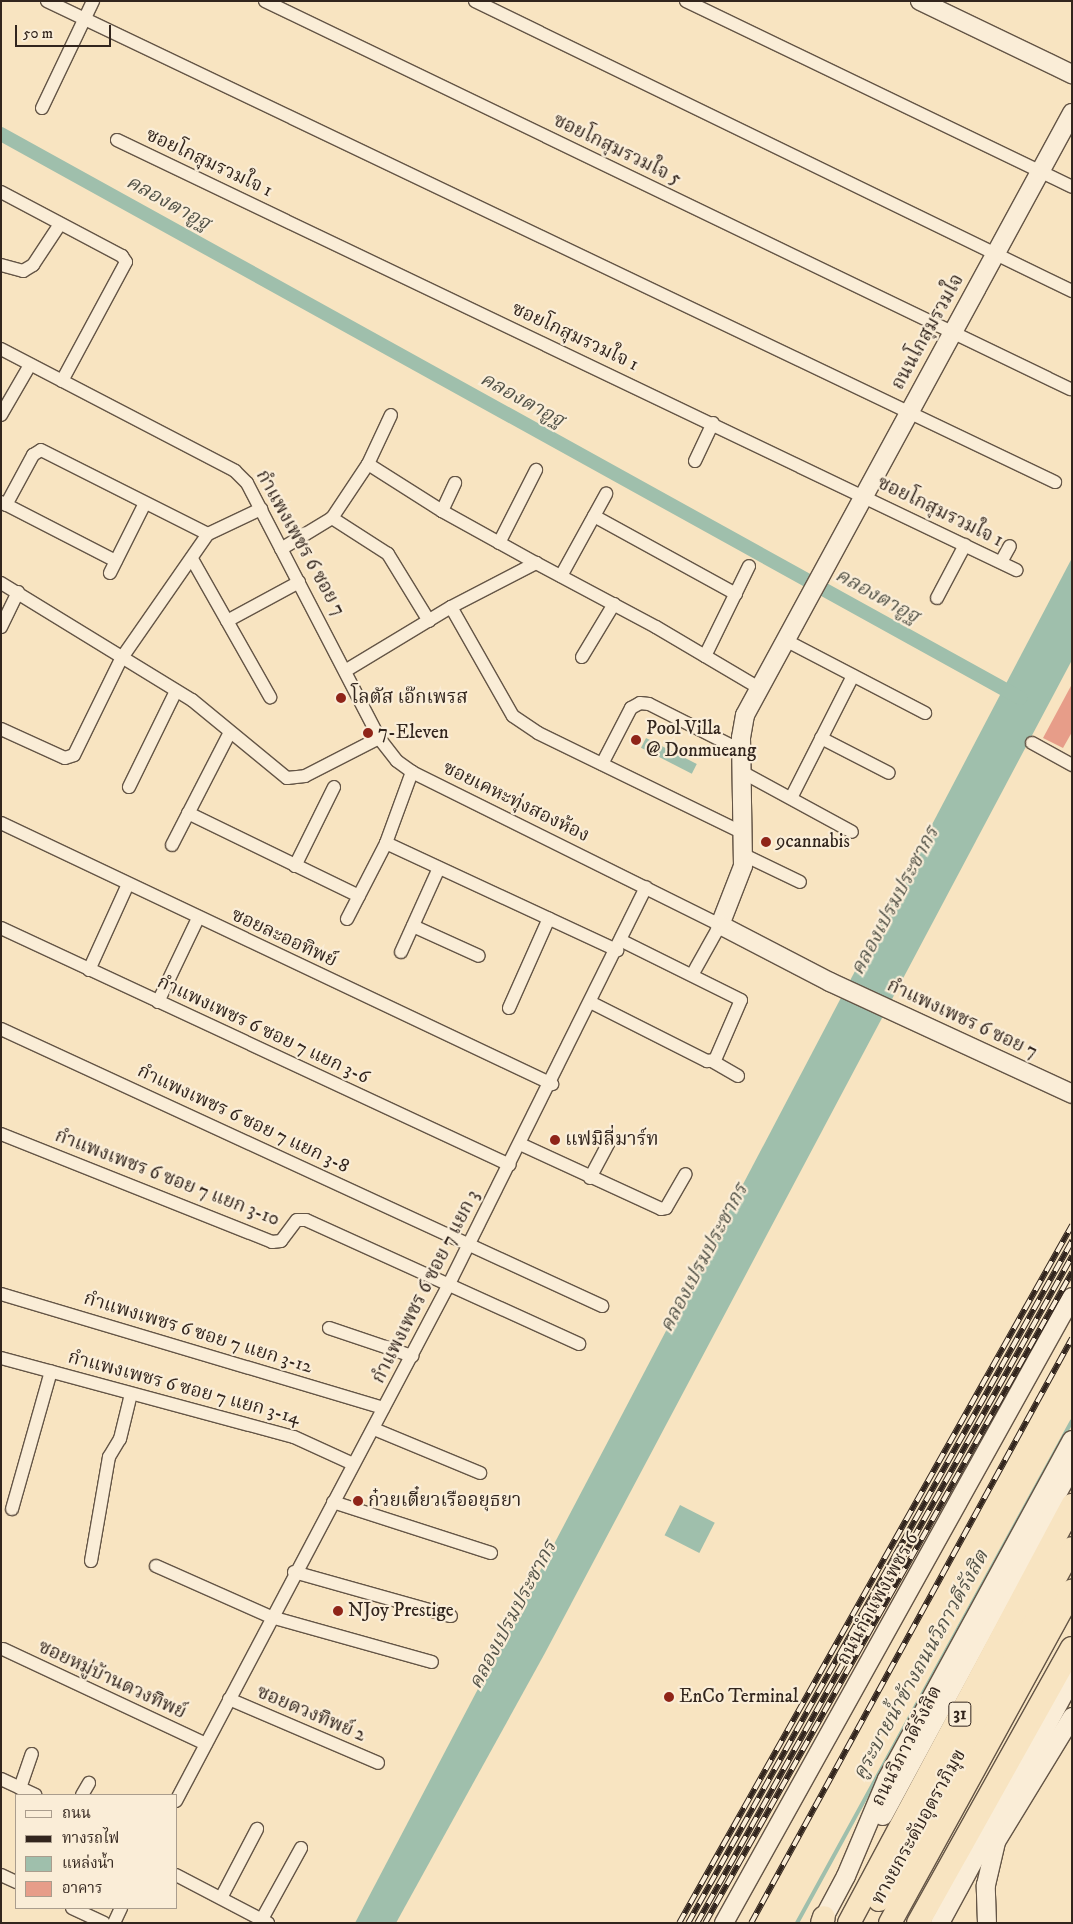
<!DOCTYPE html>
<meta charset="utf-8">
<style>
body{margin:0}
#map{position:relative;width:1073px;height:1924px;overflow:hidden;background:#f8e4c1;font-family:"IM FELL DW Pica","Noto Serif Thai",serif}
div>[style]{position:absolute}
.water>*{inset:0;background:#9fbfac;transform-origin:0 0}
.stream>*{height:4px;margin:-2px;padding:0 2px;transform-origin:2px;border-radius:2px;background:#9fbfac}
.canal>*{height:14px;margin:-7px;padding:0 7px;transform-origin:7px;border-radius:7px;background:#9fbfac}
.building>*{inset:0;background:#e79d89}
.roads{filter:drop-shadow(1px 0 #645546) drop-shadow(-1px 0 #645546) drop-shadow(0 1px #645546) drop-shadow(0 -1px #645546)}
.street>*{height:12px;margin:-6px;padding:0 6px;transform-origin:6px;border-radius:6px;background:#faedd7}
.secondary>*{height:18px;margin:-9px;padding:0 9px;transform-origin:9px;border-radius:9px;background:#faedd7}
.highway>*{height:22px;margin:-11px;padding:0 11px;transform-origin:11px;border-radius:11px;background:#f8e4c1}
.rail>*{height:5.5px;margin-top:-2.75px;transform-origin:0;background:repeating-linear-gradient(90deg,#faedd7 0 11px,#32251d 0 22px);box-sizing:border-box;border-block:1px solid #32251d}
.dots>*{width:14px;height:14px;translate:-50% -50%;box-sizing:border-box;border:2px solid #faedd7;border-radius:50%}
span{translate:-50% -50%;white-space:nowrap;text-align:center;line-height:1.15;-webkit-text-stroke:4.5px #faedd7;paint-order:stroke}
.shield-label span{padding:1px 4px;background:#faedd7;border:1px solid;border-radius:4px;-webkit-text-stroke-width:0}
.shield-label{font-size:18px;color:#32251d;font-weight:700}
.street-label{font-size:19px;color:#32251d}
.poi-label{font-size:19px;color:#32251d}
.left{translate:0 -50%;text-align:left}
.water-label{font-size:20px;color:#535348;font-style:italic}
.frame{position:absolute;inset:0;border:2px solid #32251d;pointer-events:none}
.legend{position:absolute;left:15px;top:1794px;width:162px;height:115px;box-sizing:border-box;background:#faedd7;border:1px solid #aa9d8d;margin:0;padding:6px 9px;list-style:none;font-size:15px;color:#32251d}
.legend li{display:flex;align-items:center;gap:10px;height:25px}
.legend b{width:25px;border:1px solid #aa9d8d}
.scale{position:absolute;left:15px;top:25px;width:96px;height:22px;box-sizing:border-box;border:2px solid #32251d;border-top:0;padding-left:6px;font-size:15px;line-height:18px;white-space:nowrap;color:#32251d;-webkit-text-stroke:4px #faedd7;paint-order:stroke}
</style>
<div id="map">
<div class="water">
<i style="clip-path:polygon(1072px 558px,1072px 660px,545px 1653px,396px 1923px,355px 1923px)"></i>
<i style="left:646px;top:738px;width:57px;height:11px;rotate:27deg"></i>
<i style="left:680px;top:1505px;width:39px;height:34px;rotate:27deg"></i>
</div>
<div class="stream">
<i style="left:797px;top:1923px;width:572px;rotate:-61.29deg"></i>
</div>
<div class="canal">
<i style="left:1px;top:134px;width:1165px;rotate:28.96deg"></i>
</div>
<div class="building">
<i style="clip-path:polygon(1072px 684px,1072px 732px,1063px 748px,1043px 738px)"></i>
</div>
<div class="roads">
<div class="street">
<i style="left:47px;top:1px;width:1117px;rotate:25.51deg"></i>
<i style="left:265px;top:1px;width:894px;rotate:25.73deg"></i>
<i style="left:475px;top:1px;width:664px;rotate:25.91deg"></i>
<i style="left:686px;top:1px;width:428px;rotate:25.7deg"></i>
<i style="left:42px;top:108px;width:119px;rotate:-64.5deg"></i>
<i style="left:117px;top:140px;width:997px;rotate:25.56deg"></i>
<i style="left:1px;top:192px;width:137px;rotate:27.9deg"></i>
<i style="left:122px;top:256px;width:7px;rotate:56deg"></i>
<i style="left:126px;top:262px;width:135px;rotate:118.3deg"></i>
<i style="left:1px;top:265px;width:23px;rotate:15deg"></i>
<i style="left:23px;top:271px;width:12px;rotate:-31deg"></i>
<i style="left:33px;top:265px;width:49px;rotate:-56.6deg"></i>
<i style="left:1px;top:349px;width:264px;rotate:27.5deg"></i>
<i style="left:235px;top:471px;width:17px;rotate:45deg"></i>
<i style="left:247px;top:483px;width:287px;rotate:62.6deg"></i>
<i style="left:379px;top:738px;width:29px;rotate:52deg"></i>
<i style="left:397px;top:761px;width:19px;rotate:36deg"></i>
<i style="left:412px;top:772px;width:344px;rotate:26.4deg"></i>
<i style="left:720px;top:925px;width:57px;rotate:119.2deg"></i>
<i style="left:1px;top:415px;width:58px;rotate:-59.9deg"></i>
<i style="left:695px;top:461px;width:42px;rotate:-64.7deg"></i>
<i style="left:368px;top:464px;width:54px;rotate:-64.9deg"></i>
<i style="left:1px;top:502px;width:129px;rotate:27.2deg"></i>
<i style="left:6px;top:505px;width:57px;rotate:-61.6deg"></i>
<i style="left:33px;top:455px;width:9px;rotate:-32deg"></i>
<i style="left:41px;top:450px;width:187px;rotate:26.7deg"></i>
<i style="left:442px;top:511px;width:31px;rotate:-65deg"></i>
<i style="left:594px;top:516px;width:162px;rotate:28.8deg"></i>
<i style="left:499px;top:543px;width:82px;rotate:-63.1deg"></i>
<i style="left:281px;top:549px;width:60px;rotate:-31.3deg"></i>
<i style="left:192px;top:559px;width:159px;rotate:60.5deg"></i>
<i style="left:1001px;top:562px;width:18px;rotate:-61deg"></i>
<i style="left:110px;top:573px;width:78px;rotate:-63.4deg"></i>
<i style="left:561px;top:576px;width:94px;rotate:-61.2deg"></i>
<i style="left:1px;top:583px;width:224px;rotate:31.5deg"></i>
<i style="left:192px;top:700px;width:123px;rotate:39.4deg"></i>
<i style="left:287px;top:778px;width:18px;rotate:-6deg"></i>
<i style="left:305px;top:776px;width:83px;rotate:-27.2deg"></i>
<i style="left:937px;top:598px;width:60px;rotate:-62.2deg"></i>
<i style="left:451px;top:607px;width:125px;rotate:60.4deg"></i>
<i style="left:513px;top:716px;width:30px;rotate:34deg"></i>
<i style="left:538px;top:733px;width:228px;rotate:26deg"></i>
<i style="left:227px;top:621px;width:82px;rotate:-28.4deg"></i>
<i style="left:429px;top:621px;width:79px;rotate:-121.5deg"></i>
<i style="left:388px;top:554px;width:67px;rotate:-147.3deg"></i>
<i style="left:332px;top:518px;width:65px;rotate:-56.3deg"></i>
<i style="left:368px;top:464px;width:88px;rotate:32.4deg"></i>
<i style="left:442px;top:511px;width:107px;rotate:29deg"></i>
<i style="left:1px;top:627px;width:39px;rotate:-64deg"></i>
<i style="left:785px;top:640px;width:158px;rotate:27.5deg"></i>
<i style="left:705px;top:656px;width:100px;rotate:-63.9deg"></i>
<i style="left:582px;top:657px;width:62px;rotate:-58.9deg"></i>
<i style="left:345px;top:671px;width:124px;rotate:-31.1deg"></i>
<i style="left:451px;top:607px;width:96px;rotate:-27.4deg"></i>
<i style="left:536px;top:563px;width:136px;rotate:28.1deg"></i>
<i style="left:656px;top:627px;width:120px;rotate:30.6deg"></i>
<i style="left:1px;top:729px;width:70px;rotate:24.4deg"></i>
<i style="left:65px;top:758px;width:9px;rotate:-18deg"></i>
<i style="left:74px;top:755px;width:107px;rotate:-63.9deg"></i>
<i style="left:121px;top:659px;width:152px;rotate:-55.2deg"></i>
<i style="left:208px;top:534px;width:59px;rotate:-25.3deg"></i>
<i style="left:821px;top:738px;width:76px;rotate:27.2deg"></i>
<i style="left:1032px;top:743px;width:46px;rotate:28.8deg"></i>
<i style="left:602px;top:764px;width:63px;rotate:-62.6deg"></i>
<i style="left:631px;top:708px;width:10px;rotate:-29deg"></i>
<i style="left:640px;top:703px;width:9px;rotate:6deg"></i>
<i style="left:649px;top:704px;width:104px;rotate:26.8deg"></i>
<i style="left:742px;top:772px;width:125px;rotate:28.6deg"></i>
<i style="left:129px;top:787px;width:107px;rotate:-63.9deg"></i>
<i style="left:791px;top:798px;width:137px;rotate:-63.1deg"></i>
<i style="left:188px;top:813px;width:190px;rotate:25.9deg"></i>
<i style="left:1px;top:823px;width:610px;rotate:25.35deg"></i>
<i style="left:386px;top:843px;width:255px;rotate:24.9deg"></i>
<i style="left:172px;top:845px;width:125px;rotate:-62.8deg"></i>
<i style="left:744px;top:855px;width:62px;rotate:25.7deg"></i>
<i style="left:295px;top:866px;width:88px;rotate:-63.7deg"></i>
<i style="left:347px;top:919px;width:85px;rotate:-62.8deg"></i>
<i style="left:386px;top:843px;width:76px;rotate:-69.9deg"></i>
<i style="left:413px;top:926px;width:72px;rotate:24.4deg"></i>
<i style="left:1px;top:928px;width:561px;rotate:24.97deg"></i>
<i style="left:401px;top:952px;width:92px;rotate:-65.7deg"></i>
<i style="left:89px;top:970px;width:94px;rotate:-65.6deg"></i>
<i style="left:158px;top:1002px;width:93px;rotate:-64.5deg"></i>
<i style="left:592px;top:1003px;width:129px;rotate:26.8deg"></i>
<i style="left:707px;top:1061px;width:8px;rotate:-7deg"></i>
<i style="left:715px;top:1060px;width:65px;rotate:-66.6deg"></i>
<i style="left:741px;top:1000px;width:133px;rotate:-153.6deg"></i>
<i style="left:509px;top:1008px;width:98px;rotate:-66deg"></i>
<i style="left:1px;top:1029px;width:662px;rotate:24.74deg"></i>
<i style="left:712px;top:1061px;width:30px;rotate:30deg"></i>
<i style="left:1px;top:1134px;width:292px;rotate:21.7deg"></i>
<i style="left:272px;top:1242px;width:9px;rotate:-6deg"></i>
<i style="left:281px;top:1241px;width:26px;rotate:-53deg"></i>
<i style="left:297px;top:1220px;width:9px"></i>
<i style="left:306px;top:1220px;width:300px;rotate:24.4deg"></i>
<i style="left:520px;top:1144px;width:155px;rotate:24.7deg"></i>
<i style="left:661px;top:1209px;width:5px;rotate:-11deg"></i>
<i style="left:666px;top:1208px;width:39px;rotate:-60deg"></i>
<i style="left:590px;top:1178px;width:40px;rotate:-62deg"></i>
<i style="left:1px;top:1294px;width:399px;rotate:16.6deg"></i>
<i style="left:329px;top:1328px;width:88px;rotate:18.6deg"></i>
<i style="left:1px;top:1358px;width:303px;rotate:15.1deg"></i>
<i style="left:294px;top:1437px;width:65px;rotate:24.6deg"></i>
<i style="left:374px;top:1429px;width:115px;rotate:22.5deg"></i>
<i style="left:333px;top:1502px;width:166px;rotate:17.9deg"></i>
<i style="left:12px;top:1509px;width:143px;rotate:-74.2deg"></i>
<i style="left:91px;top:1561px;width:106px;rotate:-80.2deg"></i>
<i style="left:109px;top:1457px;width:21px;rotate:-59deg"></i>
<i style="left:120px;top:1439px;width:46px;rotate:-76.3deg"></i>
<i style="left:156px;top:1566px;width:126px;rotate:23.9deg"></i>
<i style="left:271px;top:1617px;width:167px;rotate:15.6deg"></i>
<i style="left:294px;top:1572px;width:163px;rotate:15.7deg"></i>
<i style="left:3px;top:1649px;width:224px;rotate:25.1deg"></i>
<i style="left:229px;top:1699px;width:162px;rotate:23.2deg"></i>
<i style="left:1px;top:1779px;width:38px;rotate:25deg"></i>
<i style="left:20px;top:1788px;width:36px;rotate:-71deg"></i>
<i style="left:82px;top:1795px;width:14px;rotate:-60deg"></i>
<i style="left:176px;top:1801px;width:585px;rotate:-62.16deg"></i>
<i style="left:449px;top:1284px;width:443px;rotate:-63.6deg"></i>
<i style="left:1px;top:1875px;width:17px;rotate:25deg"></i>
<i style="left:176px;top:1875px;width:104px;rotate:27.6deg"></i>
<i style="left:221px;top:1898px;width:78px;rotate:-62.4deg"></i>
<i style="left:72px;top:1908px;width:35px;rotate:25deg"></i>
<i style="left:262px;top:1919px;width:81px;rotate:-61.2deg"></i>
<i style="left:114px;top:1923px;width:17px;rotate:-65deg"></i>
</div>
<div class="secondary">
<i style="left:920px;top:1px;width:169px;rotate:25.7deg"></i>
<i style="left:1072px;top:113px;width:685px;rotate:118.51deg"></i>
<i style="left:745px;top:715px;width:23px;rotate:100deg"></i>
<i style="left:741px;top:738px;width:128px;rotate:89.1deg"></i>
<i style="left:743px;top:866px;width:63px;rotate:111.3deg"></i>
<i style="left:720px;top:925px;width:124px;rotate:27.4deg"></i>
<i style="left:830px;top:982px;width:267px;rotate:24.8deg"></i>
<i style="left:883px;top:1816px;width:397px;rotate:-61.6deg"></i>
<i style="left:997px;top:1840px;width:144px;rotate:-58.6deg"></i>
<i style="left:724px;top:1923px;width:716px;rotate:-60.93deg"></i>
<i style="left:821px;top:1923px;width:53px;rotate:-62deg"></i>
<i style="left:846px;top:1876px;width:105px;rotate:-67.1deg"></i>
<i style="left:887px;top:1779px;width:386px;rotate:-61.4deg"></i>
<i style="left:940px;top:1923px;width:277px;rotate:-61.6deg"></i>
<i style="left:987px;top:1923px;width:38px;rotate:-92deg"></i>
<i style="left:986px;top:1885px;width:44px;rotate:-76.9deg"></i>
</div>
<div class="highway">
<i style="left:879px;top:1900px;width:401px;rotate:-61.3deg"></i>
<i style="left:822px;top:1923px;width:6px;rotate:-72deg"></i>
<i style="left:849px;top:1923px;width:474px;rotate:-61.9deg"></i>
<i style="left:890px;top:1923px;width:379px;rotate:-61.3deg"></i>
<i style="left:918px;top:1923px;width:315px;rotate:-60.8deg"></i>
</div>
</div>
<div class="rail">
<i style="left:679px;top:1923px;width:801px;rotate:-60.62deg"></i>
<i style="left:688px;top:1923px;width:783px;rotate:-60.62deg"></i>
<i style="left:697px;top:1923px;width:765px;rotate:-60.65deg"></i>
<i style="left:705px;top:1923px;width:747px;rotate:-60.59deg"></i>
<i style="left:751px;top:1923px;width:667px;rotate:-61.25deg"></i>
</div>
<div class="dots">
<i style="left:341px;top:698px;background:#8f2418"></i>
<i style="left:368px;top:733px;background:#8f2418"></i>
<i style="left:636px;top:740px;background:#8f2418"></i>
<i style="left:766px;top:842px;background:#8f2418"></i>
<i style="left:555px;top:1140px;background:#8f2418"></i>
<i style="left:358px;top:1501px;background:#8f2418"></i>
<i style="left:338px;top:1611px;background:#8f2418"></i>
<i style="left:669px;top:1697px;background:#8f2418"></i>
</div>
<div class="shield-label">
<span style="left:960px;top:1714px">31</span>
</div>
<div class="street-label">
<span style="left:617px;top:150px;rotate:26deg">ซอยโกสุมรวมใจ 5</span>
<span style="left:209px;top:163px;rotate:25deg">ซอยโกสุมรวมใจ 1</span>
<span style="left:928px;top:332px;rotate:-61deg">ถนนโกสุมรวมใจ</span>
<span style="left:575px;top:337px;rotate:25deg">ซอยโกสุมรวมใจ 1</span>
<span style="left:940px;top:512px;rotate:26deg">ซอยโกสุมรวมใจ 1</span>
<span style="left:300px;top:543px;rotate:61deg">กำแพงเพชร 6 ซอย 7</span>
<span style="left:516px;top:802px;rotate:26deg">ซอยเคหะทุ่งสองห้อง</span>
<span style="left:284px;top:938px;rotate:25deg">ซอยละออทิพย์</span>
<span style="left:962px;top:1019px;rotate:25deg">กำแพงเพชร 6 ซอย 7</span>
<span style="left:263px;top:1030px;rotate:25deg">กำแพงเพชร 6 ซอย 7 แยก 3-6</span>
<span style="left:243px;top:1119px;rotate:25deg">กำแพงเพชร 6 ซอย 7 แยก 3-8</span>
<span style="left:167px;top:1178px;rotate:21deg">กำแพงเพชร 6 ซอย 7 แยก 3-10</span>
<span style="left:426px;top:1287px;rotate:-63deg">กำแพงเพชร 6 ซอย 7 แยก 3</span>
<span style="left:198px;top:1333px;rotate:17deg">กำแพงเพชร 6 ซอย 7 แยก 3-12</span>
<span style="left:184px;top:1388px;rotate:15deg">กำแพงเพชร 6 ซอย 7 แยก 3-14</span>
<span style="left:878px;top:1599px;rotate:-61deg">ถนนกำแพงเพชร 6</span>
<span style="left:112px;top:1680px;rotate:25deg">ซอยหมู่บ้านดวงทิพย์</span>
<span style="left:311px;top:1714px;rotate:23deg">ซอยดวงทิพย์ 2</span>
<span style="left:907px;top:1746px;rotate:-63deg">ถนนวิภาวดีรังสิต</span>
<span style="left:919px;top:1827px;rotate:-61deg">ทางยกระดับอุตราภิมุข</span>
</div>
<div class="poi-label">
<span class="left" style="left:351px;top:698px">โลตัส เอ๊กเพรส</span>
<span class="left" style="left:646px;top:740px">Pool Villa<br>@ Donmueang</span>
<span class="left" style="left:378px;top:733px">7-Eleven</span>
<span class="left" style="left:776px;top:842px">9cannabis</span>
<span class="left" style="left:565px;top:1140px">แฟมิลี่มาร์ท</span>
<span class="left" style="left:368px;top:1501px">ก๋วยเตี๋ยวเรืออยุธยา</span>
<span class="left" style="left:348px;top:1611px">NJoy Prestige</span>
<span class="left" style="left:679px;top:1697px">EnCo Terminal</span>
</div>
<div class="water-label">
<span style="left:168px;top:203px;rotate:29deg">คลองตาอูฐ</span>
<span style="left:522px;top:400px;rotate:29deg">คลองตาอูฐ</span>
<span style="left:877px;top:596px;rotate:29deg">คลองตาอูฐ</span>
<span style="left:895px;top:901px;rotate:-62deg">คลองเปรมประชากร</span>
<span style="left:704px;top:1258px;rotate:-62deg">คลองเปรมประชากร</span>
<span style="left:513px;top:1615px;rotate:-62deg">คลองเปรมประชากร</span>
<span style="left:921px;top:1665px;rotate:-61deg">คูระบายน้ำข้างถนนวิภาวดีรังสิต</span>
</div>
<div class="frame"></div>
<ul class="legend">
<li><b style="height:6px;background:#faedd7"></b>ถนน</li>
<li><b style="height:6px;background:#32251d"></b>ทางรถไฟ</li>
<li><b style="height:14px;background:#9fbfac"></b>แหล่งน้ำ</li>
<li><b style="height:14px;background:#e79d89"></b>อาคาร</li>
</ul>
<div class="scale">50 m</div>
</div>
